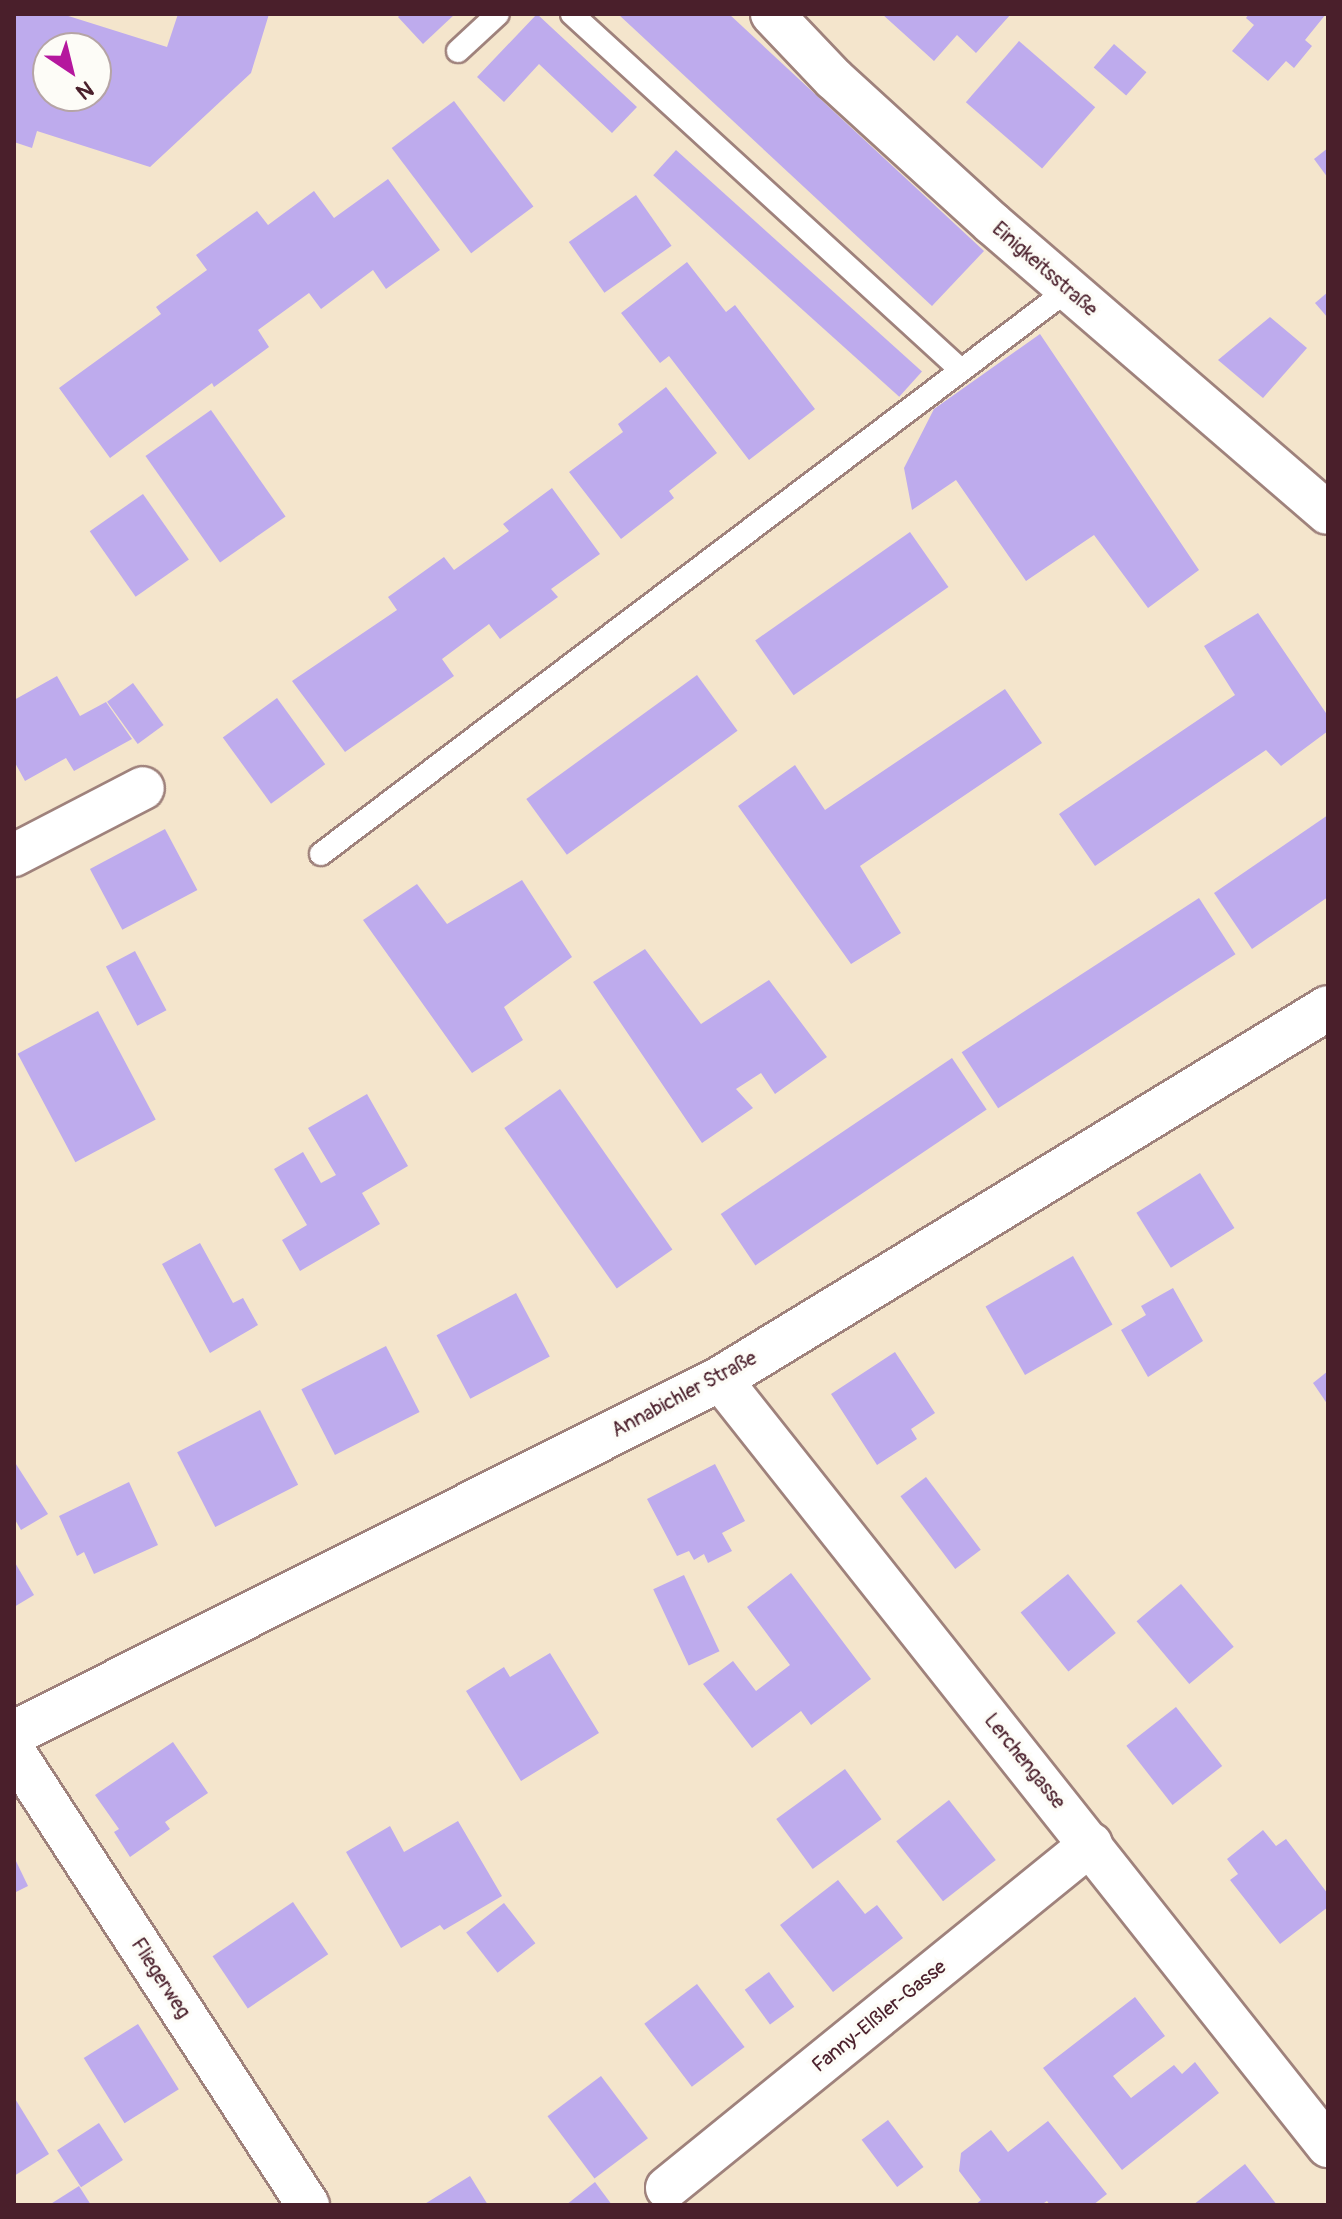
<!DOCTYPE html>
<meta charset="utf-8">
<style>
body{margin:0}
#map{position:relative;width:1342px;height:2219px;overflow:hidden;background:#f4e5cc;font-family:Pangolin,sans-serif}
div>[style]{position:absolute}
.building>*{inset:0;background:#beabed;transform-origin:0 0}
.roads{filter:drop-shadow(2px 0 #9f827c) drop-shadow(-2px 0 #9f827c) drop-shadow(0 2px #9f827c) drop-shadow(0 -2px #9f827c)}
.service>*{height:22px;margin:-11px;padding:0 11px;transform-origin:11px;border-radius:11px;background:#fff}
.minor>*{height:42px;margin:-21px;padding:0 21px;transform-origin:21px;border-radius:21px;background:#fff}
.tertiary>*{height:44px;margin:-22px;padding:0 22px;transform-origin:22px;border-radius:22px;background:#fff}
span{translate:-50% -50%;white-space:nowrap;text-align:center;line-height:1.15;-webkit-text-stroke:7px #fdfcf7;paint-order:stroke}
.street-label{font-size:20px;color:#4a1f2b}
.frame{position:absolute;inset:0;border:16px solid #4a1f2b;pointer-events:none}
.north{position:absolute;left:32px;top:32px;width:80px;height:80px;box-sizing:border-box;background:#fdfcf7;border:2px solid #b5a4a5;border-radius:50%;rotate:145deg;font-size:22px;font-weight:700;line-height:32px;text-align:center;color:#4a1f2b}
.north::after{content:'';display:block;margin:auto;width:28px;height:36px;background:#b5179e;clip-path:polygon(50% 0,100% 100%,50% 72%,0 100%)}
</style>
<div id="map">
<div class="building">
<i style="clip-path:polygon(evenodd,14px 14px,62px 14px,167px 47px,178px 14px,269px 14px,251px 73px,150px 167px,37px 131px,32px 148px,14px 142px,14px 14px,48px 48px,96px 48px,96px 96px,48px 96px,48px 48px)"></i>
<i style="clip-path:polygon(401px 14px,455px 14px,423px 44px,398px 17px)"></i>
<i style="clip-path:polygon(537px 14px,637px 107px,612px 133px,539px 64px,504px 102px,477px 77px)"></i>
<i style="clip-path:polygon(618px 14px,729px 14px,984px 251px,932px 306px)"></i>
<i style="clip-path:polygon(882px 14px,1011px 14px,976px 53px,957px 35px,934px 61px)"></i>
<i style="clip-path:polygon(1249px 14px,1326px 14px,1305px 40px,1312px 46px,1294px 68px,1286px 61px,1268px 81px,1232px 51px,1254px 25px,1246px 18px)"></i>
<i style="left:1019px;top:41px;width:101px;height:81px;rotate:41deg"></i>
<i style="left:1114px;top:44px;width:43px;height:31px;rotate:41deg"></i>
<i style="left:454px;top:101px;width:132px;height:78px;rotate:53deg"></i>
<i style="clip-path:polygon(1328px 148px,1328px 178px,1314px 159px)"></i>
<i style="left:676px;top:150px;width:331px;height:34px;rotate:42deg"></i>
<i style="clip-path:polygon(388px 179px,440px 250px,386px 289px,373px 270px,321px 309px,309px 293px,258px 330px,269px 347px,214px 387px,212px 383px,110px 458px,59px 388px,161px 314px,156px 307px,207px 270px,196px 255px,257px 211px,268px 225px,314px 191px,334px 218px)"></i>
<i style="left:636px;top:195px;width:62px;height:82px;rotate:55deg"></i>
<i style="clip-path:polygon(687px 262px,726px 312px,735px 305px,815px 409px,749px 460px,669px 356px,660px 363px,621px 313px)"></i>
<i style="clip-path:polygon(1328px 292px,1328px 318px,1315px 303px)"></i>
<i style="clip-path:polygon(1270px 317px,1307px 348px,1263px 398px,1218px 360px)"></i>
<i style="clip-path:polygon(1040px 334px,1199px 570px,1148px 608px,1094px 535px,1026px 581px,956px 480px,912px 510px,904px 468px,934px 409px)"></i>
<i style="clip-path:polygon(666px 387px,717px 453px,669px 491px,674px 498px,621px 539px,569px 472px,623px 432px,618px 424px)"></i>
<i style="left:211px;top:410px;width:130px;height:80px;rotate:55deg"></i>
<i style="clip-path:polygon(552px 488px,600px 554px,551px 589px,558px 597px,500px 639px,489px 624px,442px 659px,454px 676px,345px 752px,292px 681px,397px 610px,388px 597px,444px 557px,454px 570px,509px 531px,503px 524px)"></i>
<i style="left:143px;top:494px;width:80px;height:65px;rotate:55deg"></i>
<i style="left:910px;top:532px;width:67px;height:189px;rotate:55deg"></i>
<i style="clip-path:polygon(1258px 613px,1328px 716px,1328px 731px,1281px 766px,1266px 750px,1095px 866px,1059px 814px,1235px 695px,1204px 646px)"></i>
<i style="left:697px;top:675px;width:69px;height:211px;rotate:54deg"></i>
<i style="clip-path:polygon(57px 676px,80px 716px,106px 702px,132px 739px,74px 771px,66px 758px,25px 781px,14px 761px,14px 700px)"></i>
<i style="left:133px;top:683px;width:52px;height:32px;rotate:54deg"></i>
<i style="clip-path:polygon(1005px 689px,1042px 743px,860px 866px,901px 933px,851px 964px,738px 806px,795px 765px,825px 810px)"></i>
<i style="left:277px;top:698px;width:82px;height:67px;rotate:54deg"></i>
<i style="clip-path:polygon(1328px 815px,1328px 897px,1252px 949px,1214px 893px)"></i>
<i style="left:165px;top:829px;width:69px;height:85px;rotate:62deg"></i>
<i style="clip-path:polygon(522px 880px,572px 957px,504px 1007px,523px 1040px,472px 1073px,363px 920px,417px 884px,447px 924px)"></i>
<i style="left:1199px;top:898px;width:67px;height:283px;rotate:57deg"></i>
<i style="clip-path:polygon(645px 949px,701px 1024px,769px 980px,827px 1057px,775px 1094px,761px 1073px,736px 1089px,753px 1108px,702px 1143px,593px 982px)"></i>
<i style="left:135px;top:951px;width:67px;height:33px;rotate:62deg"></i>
<i style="left:98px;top:1011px;width:123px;height:91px;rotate:62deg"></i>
<i style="left:952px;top:1058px;width:62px;height:279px;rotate:56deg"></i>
<i style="left:560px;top:1089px;width:196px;height:68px;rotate:55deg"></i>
<i style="clip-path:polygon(367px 1094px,408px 1166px,362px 1193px,380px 1224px,300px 1271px,282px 1240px,307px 1225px,274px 1169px,303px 1152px,321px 1183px,336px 1175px,308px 1128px)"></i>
<i style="left:1200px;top:1173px;width:65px;height:75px;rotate:58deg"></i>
<i style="clip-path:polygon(200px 1243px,233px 1303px,243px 1298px,258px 1325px,210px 1353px,162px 1264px)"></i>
<i style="left:1073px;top:1256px;width:79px;height:101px;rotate:60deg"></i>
<i style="clip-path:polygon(1173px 1288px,1203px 1341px,1148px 1377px,1121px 1330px,1146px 1315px,1141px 1306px)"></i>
<i style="left:516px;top:1293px;width:72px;height:90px;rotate:62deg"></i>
<i style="left:386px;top:1346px;width:74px;height:95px;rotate:63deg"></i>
<i style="clip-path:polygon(895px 1352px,935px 1413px,911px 1429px,917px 1439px,877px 1465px,831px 1394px)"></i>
<i style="clip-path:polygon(1328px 1371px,1328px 1405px,1313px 1383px)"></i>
<i style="left:260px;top:1410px;width:84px;height:93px;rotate:63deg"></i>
<i style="clip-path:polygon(14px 1461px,48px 1514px,21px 1530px,14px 1518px)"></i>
<i style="clip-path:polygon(715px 1464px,745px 1521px,722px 1533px,732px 1551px,708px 1563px,704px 1554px,694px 1560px,689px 1551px,677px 1556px,647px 1499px)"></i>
<i style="left:926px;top:1477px;width:91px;height:32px;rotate:53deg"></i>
<i style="clip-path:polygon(129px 1482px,158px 1545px,94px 1574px,84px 1552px,77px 1556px,59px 1516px)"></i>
<i style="clip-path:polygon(14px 1561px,34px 1595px,14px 1607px)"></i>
<i style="clip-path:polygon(791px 1573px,871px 1679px,811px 1725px,801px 1711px,752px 1748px,703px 1684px,733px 1661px,756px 1691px,790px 1665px,747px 1607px)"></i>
<i style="left:1068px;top:1574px;width:76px;height:61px;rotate:51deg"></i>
<i style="left:684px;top:1575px;width:84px;height:34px;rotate:65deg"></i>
<i style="left:1181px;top:1584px;width:82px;height:58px;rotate:50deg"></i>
<i style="clip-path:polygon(550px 1653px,599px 1733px,521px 1781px,466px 1691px,504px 1667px,510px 1677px)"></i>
<i style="left:1176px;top:1707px;width:75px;height:63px;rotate:52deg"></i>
<i style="clip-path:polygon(173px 1742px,208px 1793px,165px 1822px,170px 1829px,130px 1857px,114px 1832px,119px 1829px,95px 1795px)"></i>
<i style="left:845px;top:1769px;width:62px;height:85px;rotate:54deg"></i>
<i style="left:949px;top:1800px;width:76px;height:67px;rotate:52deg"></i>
<i style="clip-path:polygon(458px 1821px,502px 1896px,444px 1930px,440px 1925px,401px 1948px,346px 1852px,390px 1826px,404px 1852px)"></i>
<i style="clip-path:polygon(1263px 1830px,1276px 1846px,1286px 1839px,1328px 1894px,1328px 1907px,1280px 1944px,1230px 1880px,1238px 1874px,1227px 1859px)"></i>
<i style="clip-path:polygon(14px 1857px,28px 1886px,14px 1893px)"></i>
<i style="clip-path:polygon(838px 1880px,865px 1914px,877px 1905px,903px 1938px,833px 1992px,780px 1925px)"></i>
<i style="left:293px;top:1902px;width:63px;height:97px;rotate:56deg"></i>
<i style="left:504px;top:1903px;width:51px;height:48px;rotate:52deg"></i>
<i style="left:769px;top:1972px;width:43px;height:30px;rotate:54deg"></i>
<i style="left:697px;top:1984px;width:79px;height:66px;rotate:53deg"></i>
<i style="clip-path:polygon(1135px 1997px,1165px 2036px,1113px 2076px,1131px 2098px,1174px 2065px,1182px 2074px,1195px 2062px,1219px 2093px,1122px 2170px,1043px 2068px)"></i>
<i style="left:138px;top:2024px;width:77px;height:64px;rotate:58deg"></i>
<i style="left:601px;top:2076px;width:78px;height:67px;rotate:53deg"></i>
<i style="clip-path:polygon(14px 2097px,49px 2154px,14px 2176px)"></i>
<i style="left:888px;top:2120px;width:59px;height:33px;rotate:53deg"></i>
<i style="clip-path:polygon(1048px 2121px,1107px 2194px,1093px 2205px,1050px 2205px,1047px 2201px,1041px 2205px,975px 2205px,981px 2200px,959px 2171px,961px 2153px,991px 2130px,1008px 2152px)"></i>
<i style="left:99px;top:2123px;width:44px;height:50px;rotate:57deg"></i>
<i style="clip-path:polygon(1245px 2164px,1277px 2205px,1193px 2205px)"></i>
<i style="clip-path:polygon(470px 2176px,488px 2205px,423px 2205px)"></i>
<i style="clip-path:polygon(595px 2182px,612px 2205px,566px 2205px)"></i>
<i style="clip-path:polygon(79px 2186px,91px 2205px,49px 2205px)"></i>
</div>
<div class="roads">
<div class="service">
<i style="left:572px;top:14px;width:527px;rotate:42.46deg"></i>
<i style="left:458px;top:51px;width:54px;rotate:-42.8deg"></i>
<i style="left:321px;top:854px;width:937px;rotate:-37.07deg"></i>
</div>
<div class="minor">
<i style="left:772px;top:14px;width:90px;rotate:46.4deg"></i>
<i style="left:834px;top:79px;width:215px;rotate:42.4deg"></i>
<i style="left:993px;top:224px;width:442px;rotate:40.8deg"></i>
<i style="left:14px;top:855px;width:145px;rotate:-27.4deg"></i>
<i style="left:720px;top:1379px;width:979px;rotate:51.6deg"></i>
<i style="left:14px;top:1752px;width:540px;rotate:57.02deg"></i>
<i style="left:667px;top:2188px;width:546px;rotate:-39.05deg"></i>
</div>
<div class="tertiary">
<i style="left:14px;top:1733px;width:790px;rotate:-26.63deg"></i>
<i style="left:720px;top:1379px;width:712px;rotate:-31.39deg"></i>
</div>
</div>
<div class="street-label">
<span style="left:1045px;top:269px;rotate:41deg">Einigkeitsstraße</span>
<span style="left:684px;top:1394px;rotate:-28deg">Annabichler Straße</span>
<span style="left:1025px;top:1761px;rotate:51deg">Lerchengasse</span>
<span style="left:161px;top:1978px;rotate:57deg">Fliegerweg</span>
<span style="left:879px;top:2016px;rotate:-39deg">Fanny-Elßler-Gasse</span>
</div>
<div class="frame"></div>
<div class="north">N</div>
</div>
